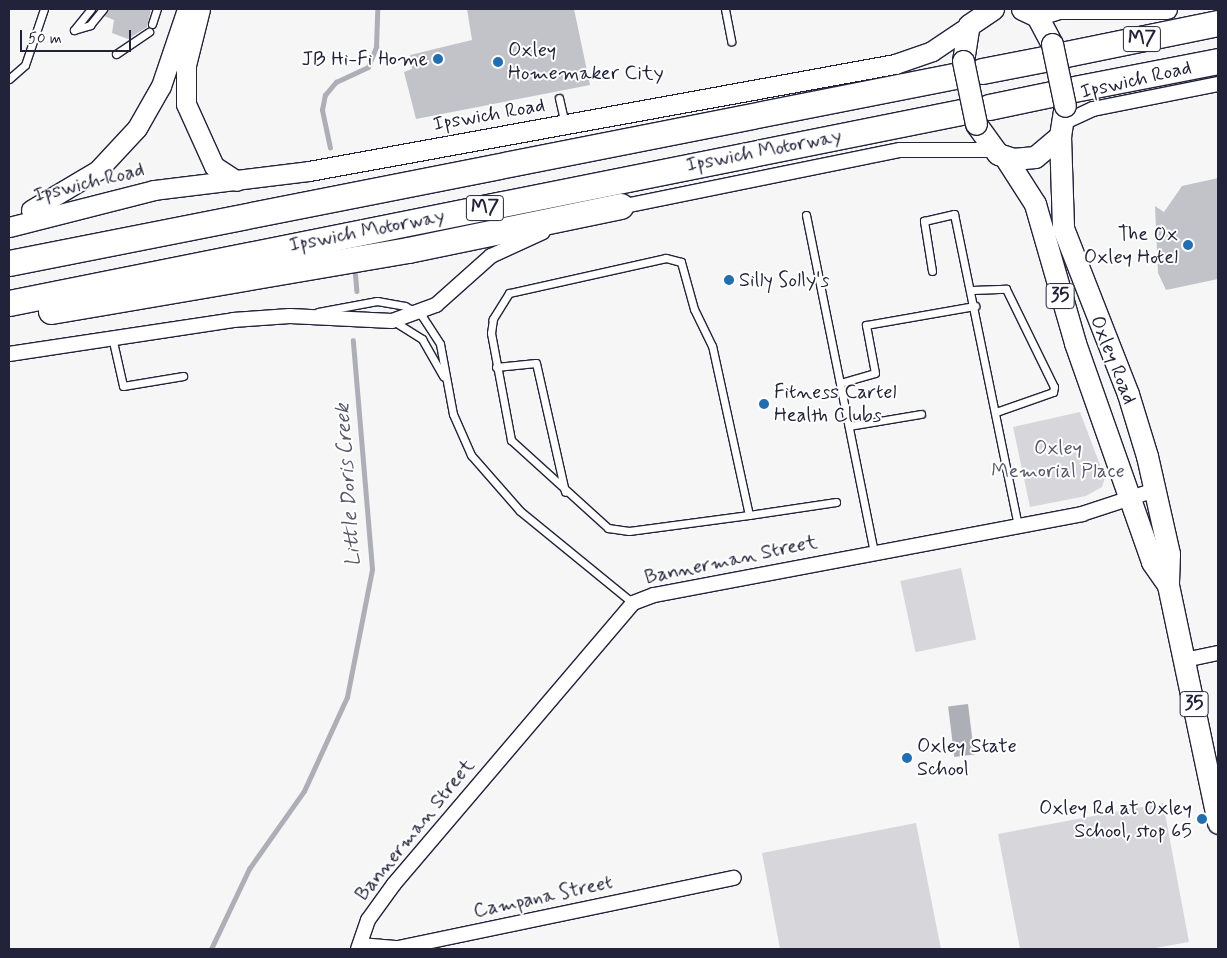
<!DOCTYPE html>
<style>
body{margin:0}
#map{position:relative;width:1227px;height:958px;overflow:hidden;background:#f6f6f7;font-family:Mynerve,sans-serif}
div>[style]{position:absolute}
.green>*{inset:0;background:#d7d7db;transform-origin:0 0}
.water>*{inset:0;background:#aeaeb7;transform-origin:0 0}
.stream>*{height:4.5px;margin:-2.25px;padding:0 2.25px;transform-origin:2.25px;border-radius:2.25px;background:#aeaeb7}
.building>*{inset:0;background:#c2c2c9}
.roads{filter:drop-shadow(1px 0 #22223b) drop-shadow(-1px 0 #22223b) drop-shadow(0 1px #22223b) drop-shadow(0 -1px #22223b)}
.service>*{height:7px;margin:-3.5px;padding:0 3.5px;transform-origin:3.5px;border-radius:3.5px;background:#fff}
.minor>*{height:14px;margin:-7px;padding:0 7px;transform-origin:7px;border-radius:7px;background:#fff}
.secondary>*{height:19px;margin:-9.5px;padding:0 9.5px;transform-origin:9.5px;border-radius:9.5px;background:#fff}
.primary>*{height:21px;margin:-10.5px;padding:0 10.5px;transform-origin:10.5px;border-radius:10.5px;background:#fff}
.motorway>*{height:25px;margin:-12.5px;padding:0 12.5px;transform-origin:12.5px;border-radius:12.5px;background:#fff}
.bridges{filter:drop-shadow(1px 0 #22223b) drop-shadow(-1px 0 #22223b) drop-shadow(0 1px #22223b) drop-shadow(0 -1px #22223b)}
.primary-bridge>*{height:21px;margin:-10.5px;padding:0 10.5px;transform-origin:10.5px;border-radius:10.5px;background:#fff}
.dots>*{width:14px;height:14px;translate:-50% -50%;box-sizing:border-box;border:2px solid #fff;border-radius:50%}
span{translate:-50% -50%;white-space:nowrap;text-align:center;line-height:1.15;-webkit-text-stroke:4px #fff;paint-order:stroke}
.shield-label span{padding:1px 4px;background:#fff;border:1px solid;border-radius:4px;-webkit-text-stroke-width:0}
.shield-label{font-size:19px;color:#22223b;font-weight:700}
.poi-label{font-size:20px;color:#22223b}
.left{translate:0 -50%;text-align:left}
.right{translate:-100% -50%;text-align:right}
.street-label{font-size:20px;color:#22223b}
.park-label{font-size:20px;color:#58586b}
.water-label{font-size:21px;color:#5a5a6d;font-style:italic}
.frame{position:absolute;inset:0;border:10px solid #22223b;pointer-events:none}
.scale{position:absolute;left:20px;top:30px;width:111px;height:22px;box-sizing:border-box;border:2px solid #22223b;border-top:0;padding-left:6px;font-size:15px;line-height:18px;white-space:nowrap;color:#22223b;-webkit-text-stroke:4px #fff;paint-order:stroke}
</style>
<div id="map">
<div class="green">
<i style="clip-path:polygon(1080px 412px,1105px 478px,1102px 487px,1086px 496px,1030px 507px,1013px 427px)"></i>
<i style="left:961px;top:568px;width:73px;height:62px;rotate:78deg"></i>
<i style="clip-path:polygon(1163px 803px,1189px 942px,1150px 949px,1020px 949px,998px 834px)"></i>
<i style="clip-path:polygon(916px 823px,941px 949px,780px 949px,762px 853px)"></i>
</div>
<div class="water">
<i style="left:968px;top:704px;width:51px;height:20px;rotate:83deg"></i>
</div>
<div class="stream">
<i style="left:330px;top:148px;width:39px;rotate:-102deg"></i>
<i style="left:322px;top:110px;width:15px;rotate:-79deg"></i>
<i style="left:325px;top:95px;width:17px;rotate:-50deg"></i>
<i style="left:336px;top:82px;width:35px;rotate:-25deg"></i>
<i style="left:368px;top:67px;width:22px;rotate:-68deg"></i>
<i style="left:376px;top:47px;width:38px;rotate:-88deg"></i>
<i style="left:355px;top:269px;width:22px;rotate:85deg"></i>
<i style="left:211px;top:949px;width:89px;rotate:-64.6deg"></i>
<i style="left:249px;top:869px;width:95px;rotate:-54.8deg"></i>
<i style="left:304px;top:791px;width:103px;rotate:-65.4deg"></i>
<i style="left:347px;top:697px;width:130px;rotate:-78.9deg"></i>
<i style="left:372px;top:569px;width:229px;rotate:-94.8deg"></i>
</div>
<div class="building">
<i style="clip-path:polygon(108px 9px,151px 9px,147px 27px,128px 39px,112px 33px,114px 20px,104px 16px)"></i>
<i style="clip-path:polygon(467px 9px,574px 9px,590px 85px,416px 119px,404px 72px,412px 69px,410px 55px,472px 40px)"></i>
<i style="clip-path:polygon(1218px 178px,1218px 279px,1166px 290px,1158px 273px,1155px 206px,1164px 212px,1182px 186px)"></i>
</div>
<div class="roads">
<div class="service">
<i style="left:725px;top:9px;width:33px;rotate:79deg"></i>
<i style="left:152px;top:24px;width:16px;rotate:-72deg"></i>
<i style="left:74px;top:30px;width:17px;rotate:-17deg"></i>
<i style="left:90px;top:25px;width:21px;rotate:-51deg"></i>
<i style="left:74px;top:30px;width:27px;rotate:-51deg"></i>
<i style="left:116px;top:54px;width:40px;rotate:-34deg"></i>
<i style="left:9px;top:79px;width:21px;rotate:-41deg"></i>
<i style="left:25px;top:65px;width:59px;rotate:-71.3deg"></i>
<i style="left:559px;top:98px;width:27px;rotate:77deg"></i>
<i style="left:806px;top:215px;width:344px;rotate:78.6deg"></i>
<i style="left:932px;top:271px;width:51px;rotate:-99.1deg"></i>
<i style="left:924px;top:221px;width:31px;rotate:-13deg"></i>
<i style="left:954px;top:214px;width:318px;rotate:78.4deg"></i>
<i style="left:972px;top:290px;width:34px;rotate:-2deg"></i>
<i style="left:1006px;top:289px;width:109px;rotate:63.9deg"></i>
<i style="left:1054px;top:387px;width:5px;rotate:101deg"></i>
<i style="left:1053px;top:392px;width:60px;rotate:160.7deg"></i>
<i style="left:318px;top:312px;width:60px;rotate:-10.6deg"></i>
<i style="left:377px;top:301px;width:28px;rotate:10deg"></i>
<i style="left:405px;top:306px;width:20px;rotate:30deg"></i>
<i style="left:422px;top:316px;width:33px;rotate:57deg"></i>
<i style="left:440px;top:344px;width:71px;rotate:79.5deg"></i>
<i style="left:453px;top:414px;width:45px;rotate:66.3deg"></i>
<i style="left:471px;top:455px;width:74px;rotate:48.8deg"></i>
<i style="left:520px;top:511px;width:146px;rotate:39.2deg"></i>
<i style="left:395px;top:322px;width:32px;rotate:32deg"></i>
<i style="left:422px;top:339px;width:43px;rotate:60.4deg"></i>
<i style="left:112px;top:337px;width:50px;rotate:77.3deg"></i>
<i style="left:123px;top:386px;width:61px;rotate:-9.5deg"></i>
<i style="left:496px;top:367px;width:40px;rotate:-5.7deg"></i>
<i style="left:536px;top:363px;width:132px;rotate:77.3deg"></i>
<i style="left:840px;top:383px;width:36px;rotate:-16deg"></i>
<i style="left:875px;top:373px;width:49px;rotate:-100.6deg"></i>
<i style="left:866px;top:325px;width:111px;rotate:-9.9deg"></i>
<i style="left:849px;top:426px;width:73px;rotate:-9.5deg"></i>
<i style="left:749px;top:515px;width:173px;rotate:-102.3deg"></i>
<i style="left:712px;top:346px;width:41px;rotate:-115.9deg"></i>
<i style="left:694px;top:309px;width:49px;rotate:-105.5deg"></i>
<i style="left:681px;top:262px;width:16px;rotate:-165deg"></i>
<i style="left:666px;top:258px;width:161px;rotate:167.4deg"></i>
<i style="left:509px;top:293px;width:31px;rotate:122deg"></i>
<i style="left:493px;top:319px;width:14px;rotate:98deg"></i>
<i style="left:491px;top:333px;width:109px;rotate:79.4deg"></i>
<i style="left:511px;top:440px;width:131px;rotate:42.2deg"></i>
<i style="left:608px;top:528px;width:21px;rotate:8deg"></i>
<i style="left:629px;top:531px;width:121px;rotate:-7.6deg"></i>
<i style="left:749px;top:515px;width:88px;rotate:-8.5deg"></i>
</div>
<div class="minor">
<i style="left:1065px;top:122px;width:31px;rotate:-25deg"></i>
<i style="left:1093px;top:109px;width:127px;rotate:-11.3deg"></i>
<i style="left:615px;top:208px;width:291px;rotate:-11.5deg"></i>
<i style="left:900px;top:150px;width:93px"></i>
<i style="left:9px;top:354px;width:227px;rotate:-8.6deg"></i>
<i style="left:233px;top:320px;width:57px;rotate:-4deg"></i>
<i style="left:290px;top:316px;width:102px;rotate:2.8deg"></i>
<i style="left:392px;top:321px;width:47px;rotate:-20deg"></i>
<i style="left:436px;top:305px;width:74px;rotate:-41.7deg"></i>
<i style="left:491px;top:256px;width:57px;rotate:-24.8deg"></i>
<i style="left:1185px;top:660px;width:34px;rotate:-12deg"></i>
<i style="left:360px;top:945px;width:38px;rotate:5deg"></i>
<i style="left:398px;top:948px;width:343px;rotate:-11.8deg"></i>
<i style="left:358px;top:949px;width:31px;rotate:-71deg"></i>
<i style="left:368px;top:920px;width:44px;rotate:-54.2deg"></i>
<i style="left:394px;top:884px;width:369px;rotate:-49.6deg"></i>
<i style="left:633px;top:603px;width:22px;rotate:-21deg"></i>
<i style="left:654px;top:595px;width:436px;rotate:-10.7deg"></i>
<i style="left:1082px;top:514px;width:77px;rotate:-18.2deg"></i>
</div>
<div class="secondary">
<i style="left:200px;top:9px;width:58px;rotate:104deg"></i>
<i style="left:186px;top:65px;width:39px;rotate:90deg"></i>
<i style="left:186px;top:104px;width:68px;rotate:65.7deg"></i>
<i style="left:214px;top:166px;width:27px;rotate:33deg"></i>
<i style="left:1037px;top:16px;width:23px;rotate:-18deg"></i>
<i style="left:1059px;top:9px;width:108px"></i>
<i style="left:31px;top:210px;width:78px;rotate:-30.8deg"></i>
<i style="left:98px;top:170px;width:57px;rotate:-47.1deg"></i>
<i style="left:137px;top:128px;width:48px;rotate:-60.3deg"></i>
<i style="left:161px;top:86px;width:81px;rotate:-71.3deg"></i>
<i style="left:9px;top:227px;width:150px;rotate:-14.3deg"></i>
<i style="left:154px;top:190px;width:156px;rotate:-7deg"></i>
<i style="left:309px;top:171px;width:596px;rotate:-10.35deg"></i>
<i style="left:895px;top:64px;width:39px;rotate:-19deg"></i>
<i style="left:932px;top:51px;width:45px;rotate:-34deg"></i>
</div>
<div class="primary">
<i style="left:1022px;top:9px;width:17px;rotate:25deg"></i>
<i style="left:1037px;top:16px;width:32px;rotate:62deg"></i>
<i style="left:963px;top:61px;width:36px;rotate:-81deg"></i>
<i style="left:969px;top:25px;width:29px;rotate:-34deg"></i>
<i style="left:976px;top:124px;width:37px;rotate:54deg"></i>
<i style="left:998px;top:154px;width:16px;rotate:18deg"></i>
<i style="left:1013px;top:159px;width:22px;rotate:-5deg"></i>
<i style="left:1035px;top:157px;width:33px;rotate:-40deg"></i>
<i style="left:1060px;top:136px;width:30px;rotate:-81deg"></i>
<i style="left:1060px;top:136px;width:92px;rotate:88.1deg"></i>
<i style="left:1063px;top:228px;width:178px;rotate:68.6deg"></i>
<i style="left:1128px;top:394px;width:65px;rotate:73deg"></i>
<i style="left:1147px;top:456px;width:100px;rotate:77.3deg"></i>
<i style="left:1169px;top:554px;width:31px;rotate:92deg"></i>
<i style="left:1168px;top:585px;width:243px;rotate:78.1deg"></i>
<i style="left:1005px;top:157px;width:56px;rotate:57.4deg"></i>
<i style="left:1035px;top:204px;width:145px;rotate:73.9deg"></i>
<i style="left:1075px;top:343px;width:232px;rotate:70.6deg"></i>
<i style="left:1152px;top:562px;width:28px;rotate:55deg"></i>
</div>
<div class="motorway">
<i style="left:1066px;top:54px;width:155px;rotate:-11.5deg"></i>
<i style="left:982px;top:71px;width:63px;rotate:-11deg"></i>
<i style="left:1074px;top:89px;width:147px;rotate:-11deg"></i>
<i style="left:989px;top:107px;width:63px;rotate:-11.8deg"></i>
<i style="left:9px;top:263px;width:963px;rotate:-11.19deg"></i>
<i style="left:9px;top:303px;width:971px;rotate:-11.34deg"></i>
<i style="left:51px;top:311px;width:362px;rotate:-9.7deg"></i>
<i style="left:408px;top:250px;width:217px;rotate:-11.7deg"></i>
</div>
</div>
<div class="bridges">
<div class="primary-bridge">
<i style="left:1052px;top:44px;width:63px;rotate:78.2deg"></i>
<i style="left:963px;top:61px;width:64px;rotate:78.3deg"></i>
</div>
</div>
<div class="dots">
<i style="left:438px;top:59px;background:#1f6fb2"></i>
<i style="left:498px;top:62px;background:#1f6fb2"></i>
<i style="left:1188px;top:245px;background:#1f6fb2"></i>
<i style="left:729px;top:280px;background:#1f6fb2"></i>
<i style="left:764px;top:404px;background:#1f6fb2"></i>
<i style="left:907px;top:758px;background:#1f6fb2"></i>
<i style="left:1202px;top:819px;background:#1f6fb2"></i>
</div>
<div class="shield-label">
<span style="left:1142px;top:39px">M7</span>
<span style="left:485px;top:208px">M7</span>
<span style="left:1060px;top:296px">35</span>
<span style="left:1194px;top:704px">35</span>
</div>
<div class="poi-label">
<span class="left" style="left:508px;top:62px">Oxley<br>Homemaker City</span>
<span class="right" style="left:428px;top:59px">JB Hi-Fi Home</span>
<span class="right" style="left:1178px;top:246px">The Ox<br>Oxley Hotel</span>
<span class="left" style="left:739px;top:280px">Silly Solly's</span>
<span class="left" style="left:774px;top:404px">Fitness Cartel<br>Health Clubs</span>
<span class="left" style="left:917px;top:758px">Oxley State<br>School</span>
<span class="right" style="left:1192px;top:820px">Oxley Rd at Oxley<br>School, stop 65</span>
</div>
<div class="street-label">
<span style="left:1136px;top:80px;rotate:-13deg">Ipswich Road</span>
<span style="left:489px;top:115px;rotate:-10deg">Ipswich Road</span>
<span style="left:764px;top:151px;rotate:-11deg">Ipswich Motorway</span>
<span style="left:89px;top:183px;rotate:-14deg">Ipswich Road</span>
<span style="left:367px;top:231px;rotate:-11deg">Ipswich Motorway</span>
<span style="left:1113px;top:360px;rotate:68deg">Oxley Road</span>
<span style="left:731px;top:560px;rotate:-12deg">Bannerman Street</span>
<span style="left:415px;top:830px;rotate:-51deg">Bannerman Street</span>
<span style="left:543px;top:897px;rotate:-12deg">Campana Street</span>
</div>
<div class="park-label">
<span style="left:1058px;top:460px">Oxley<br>Memorial Place</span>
</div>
<div class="water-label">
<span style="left:348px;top:485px;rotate:-94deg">Little Doris Creek</span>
</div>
<div class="frame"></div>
<div class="scale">50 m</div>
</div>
